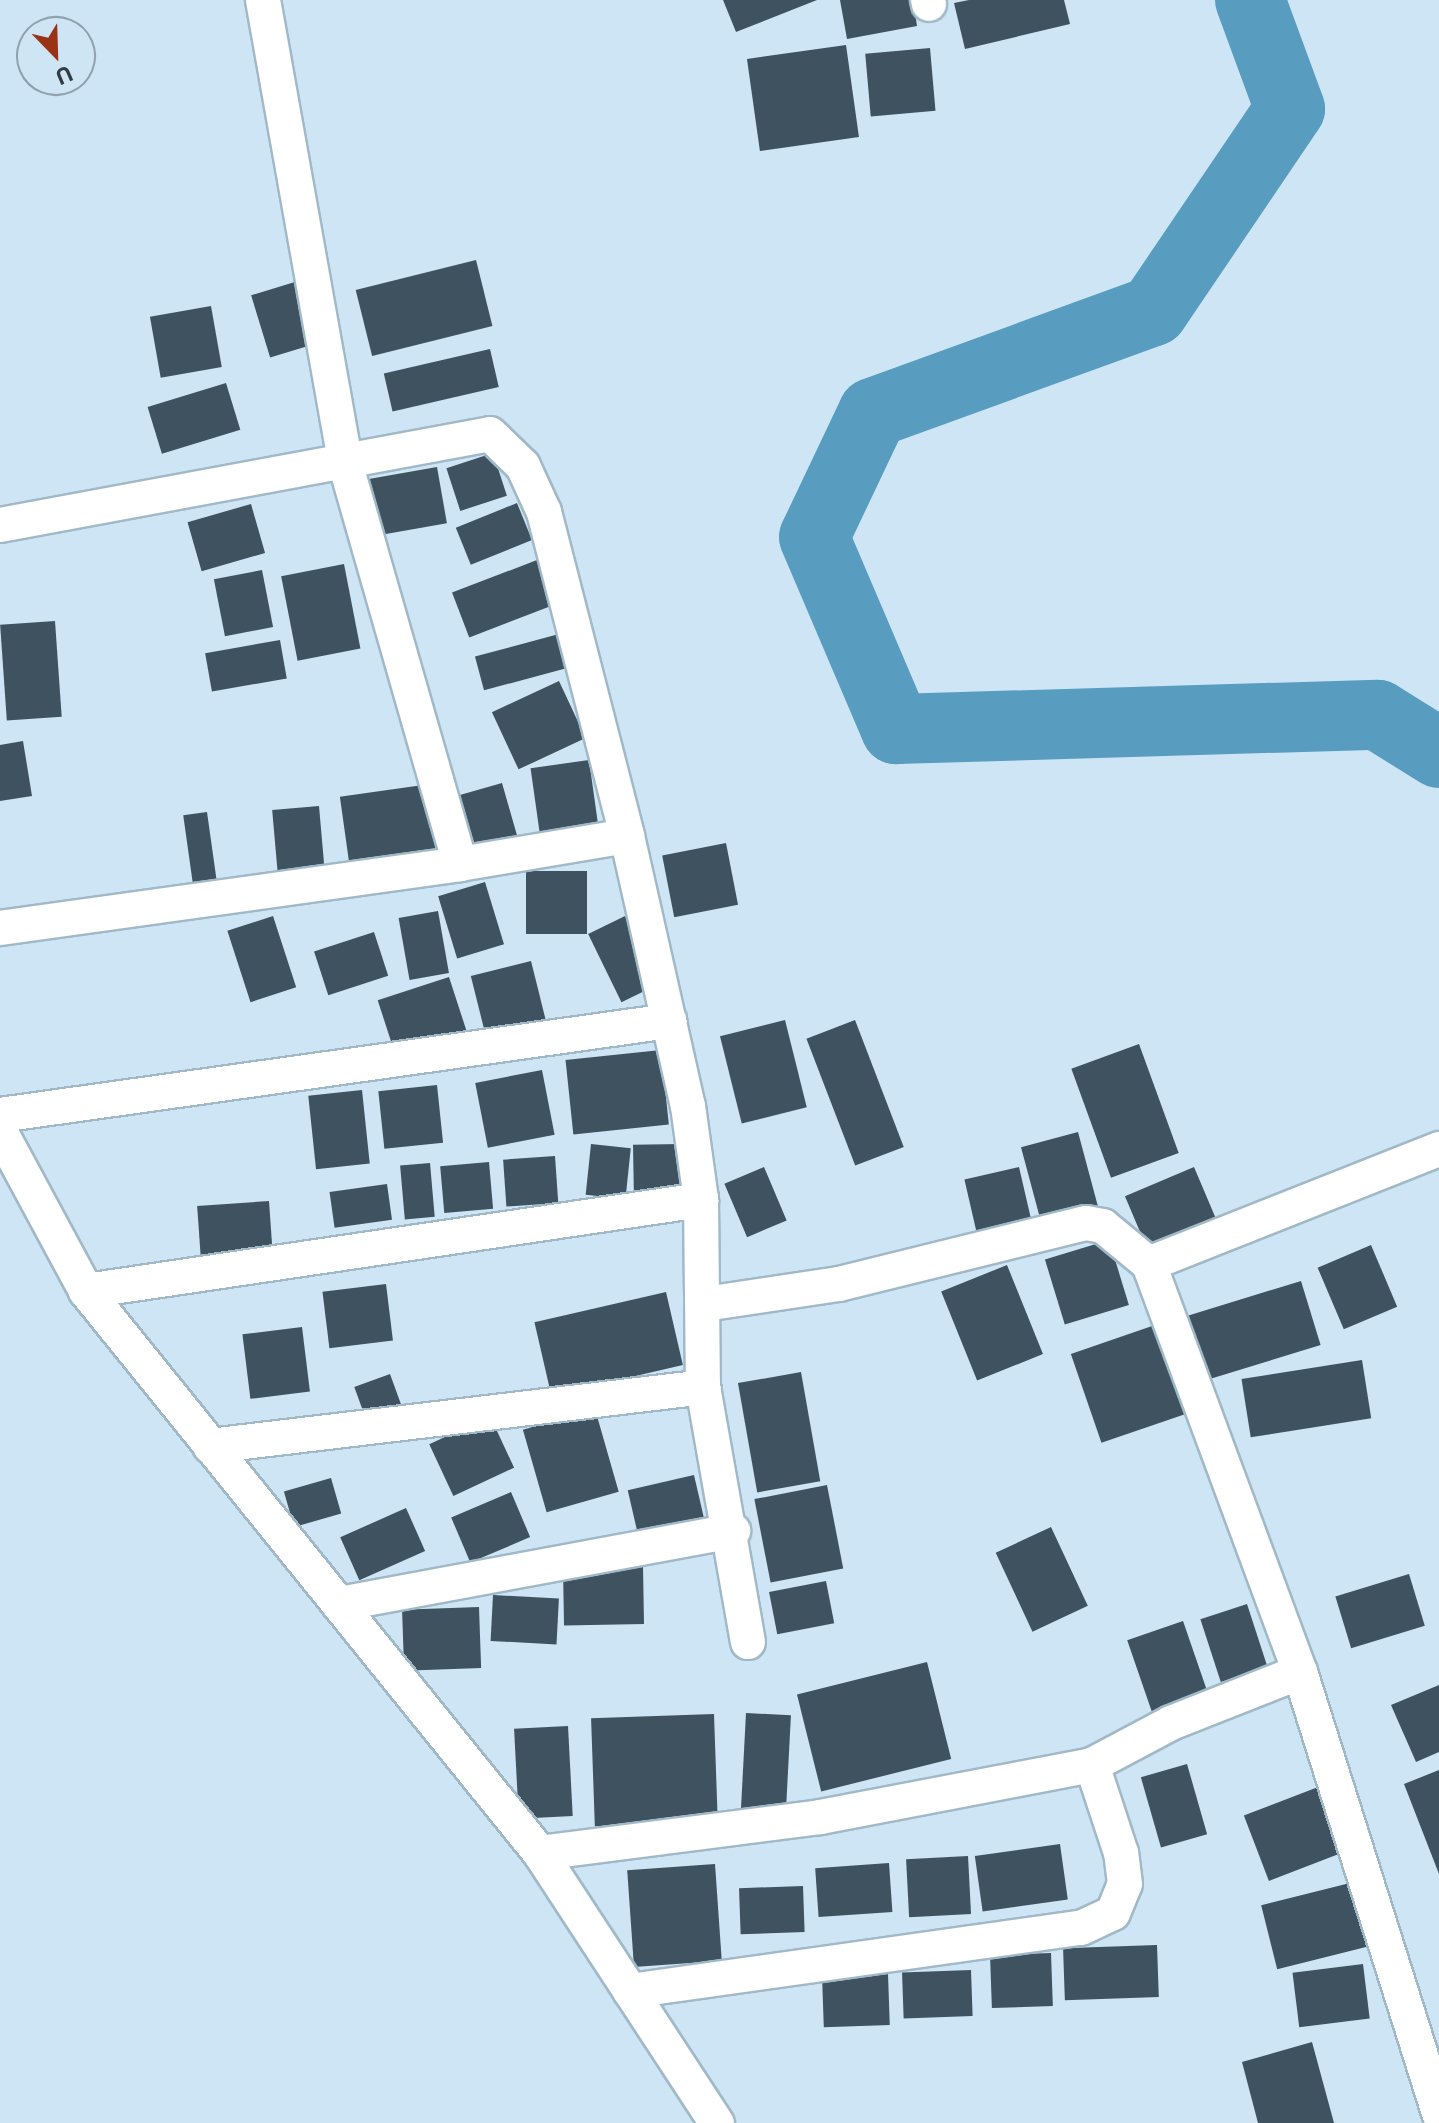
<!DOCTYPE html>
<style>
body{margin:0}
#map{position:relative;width:1439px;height:2123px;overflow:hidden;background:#cde5f4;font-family:"Open Sans",sans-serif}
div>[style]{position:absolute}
.river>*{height:70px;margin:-35px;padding:0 35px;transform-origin:35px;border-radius:35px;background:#589cc0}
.building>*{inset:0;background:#3e535f;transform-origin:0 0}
.roads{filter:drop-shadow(2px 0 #a1b9c7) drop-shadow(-2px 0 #a1b9c7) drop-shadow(0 2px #a1b9c7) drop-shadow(0 -2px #a1b9c7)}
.minor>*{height:34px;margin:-17px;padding:0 17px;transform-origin:17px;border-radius:17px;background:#fff}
span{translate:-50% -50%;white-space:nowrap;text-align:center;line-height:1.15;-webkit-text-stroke:8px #cde5f4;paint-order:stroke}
.north{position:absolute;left:16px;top:16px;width:80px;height:80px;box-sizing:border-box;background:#cde5f4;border:2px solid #8fa1ad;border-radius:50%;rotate:157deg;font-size:22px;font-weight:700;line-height:32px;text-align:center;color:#333c42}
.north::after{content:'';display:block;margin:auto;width:28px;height:36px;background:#9a3216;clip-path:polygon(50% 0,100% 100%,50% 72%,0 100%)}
</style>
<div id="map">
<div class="river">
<i style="left:1250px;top:0;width:116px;rotate:69.8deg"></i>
<i style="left:1290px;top:109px;width:244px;rotate:124.1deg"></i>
<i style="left:1153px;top:311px;width:298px;rotate:160deg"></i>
<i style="left:873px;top:413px;width:137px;rotate:115.4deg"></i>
<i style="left:814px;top:537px;width:209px;rotate:66.9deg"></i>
<i style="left:896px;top:729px;width:482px;rotate:-1.7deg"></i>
<i style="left:1378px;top:715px;width:72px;rotate:31.9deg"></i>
</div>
<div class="building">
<i style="clip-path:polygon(723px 0,817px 0,736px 32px)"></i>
<i style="clip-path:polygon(840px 0,913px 0,917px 26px,847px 39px)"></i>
<i style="clip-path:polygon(969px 0,1064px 0,1070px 24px,965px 49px,954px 3px)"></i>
<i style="left:846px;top:45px;width:93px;height:100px;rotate:82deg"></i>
<i style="left:930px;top:48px;width:63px;height:65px;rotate:85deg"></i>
<i style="left:476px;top:260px;width:68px;height:124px;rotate:76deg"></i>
<i style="left:298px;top:281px;width:65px;height:49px;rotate:73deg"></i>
<i style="left:211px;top:306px;width:62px;height:62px;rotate:80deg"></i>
<i style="left:490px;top:349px;width:39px;height:109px;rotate:77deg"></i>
<i style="left:226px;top:383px;width:49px;height:82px;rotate:73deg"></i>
<i style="left:493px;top:453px;width:45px;height:49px;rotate:72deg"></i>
<i style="left:437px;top:467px;width:57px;height:75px;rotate:80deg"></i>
<i style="left:517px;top:503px;width:40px;height:66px;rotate:68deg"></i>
<i style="left:251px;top:504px;width:51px;height:66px;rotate:74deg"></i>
<i style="left:537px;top:560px;width:48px;height:91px;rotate:69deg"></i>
<i style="left:344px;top:564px;width:86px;height:64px;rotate:79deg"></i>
<i style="left:262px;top:570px;width:58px;height:49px;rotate:79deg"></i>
<i style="left:55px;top:621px;width:96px;height:55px;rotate:86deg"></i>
<i style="left:559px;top:634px;width:35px;height:87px;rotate:75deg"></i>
<i style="left:280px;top:640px;width:39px;height:76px;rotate:80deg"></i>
<i style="left:559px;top:681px;width:63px;height:74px;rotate:65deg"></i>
<i style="clip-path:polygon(23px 741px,32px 796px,0 801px,0 745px)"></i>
<i style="left:589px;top:760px;width:71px;height:59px;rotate:82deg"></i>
<i style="left:502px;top:783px;width:56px;height:52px;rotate:74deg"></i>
<i style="left:430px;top:784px;width:78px;height:91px;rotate:82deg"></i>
<i style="left:319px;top:806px;width:68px;height:47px;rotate:85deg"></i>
<i style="left:207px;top:812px;width:75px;height:24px;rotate:82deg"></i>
<i style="left:726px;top:843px;width:63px;height:65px;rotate:79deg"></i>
<i style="left:526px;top:871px;width:61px;height:63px"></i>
<i style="left:485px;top:882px;width:65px;height:49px;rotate:73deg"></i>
<i style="left:438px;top:911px;width:63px;height:40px;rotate:80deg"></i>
<i style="left:273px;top:916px;width:75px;height:48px;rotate:72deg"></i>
<i style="left:625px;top:916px;width:76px;height:41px;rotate:64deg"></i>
<i style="left:374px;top:932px;width:46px;height:63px;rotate:72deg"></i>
<i style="left:531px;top:961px;width:66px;height:62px;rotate:76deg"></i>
<i style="left:449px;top:977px;width:56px;height:75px;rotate:72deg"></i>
<i style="left:785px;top:1020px;width:90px;height:67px;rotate:76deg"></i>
<i style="left:855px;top:1020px;width:136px;height:52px;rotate:69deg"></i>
<i style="left:1139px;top:1044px;width:116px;height:72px;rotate:70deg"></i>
<i style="left:661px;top:1050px;width:75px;height:96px;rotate:84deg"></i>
<i style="left:542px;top:1070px;width:66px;height:68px;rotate:79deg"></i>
<i style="left:437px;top:1085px;width:58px;height:59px;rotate:84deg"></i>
<i style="left:362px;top:1090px;width:74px;height:54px;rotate:84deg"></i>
<i style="left:1078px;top:1132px;width:88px;height:59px;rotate:75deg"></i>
<i style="left:591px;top:1144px;width:40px;height:51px;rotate:6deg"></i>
<i style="left:681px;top:1144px;width:51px;height:48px;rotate:89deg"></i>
<i style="left:555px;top:1156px;width:47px;height:52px;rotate:86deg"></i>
<i style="left:489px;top:1162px;width:47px;height:49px;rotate:85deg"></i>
<i style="left:430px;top:1163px;width:54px;height:30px;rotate:85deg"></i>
<i style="left:764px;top:1167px;width:58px;height:43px;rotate:67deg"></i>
<i style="left:1019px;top:1167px;width:55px;height:56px;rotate:77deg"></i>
<i style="left:1194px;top:1167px;width:70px;height:75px;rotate:67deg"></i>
<i style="left:387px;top:1184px;width:36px;height:58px;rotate:82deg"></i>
<i style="left:269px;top:1201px;width:54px;height:72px;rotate:86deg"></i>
<i style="left:1109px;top:1240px;width:68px;height:67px;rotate:73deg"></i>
<i style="left:1371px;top:1245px;width:67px;height:58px;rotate:67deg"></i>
<i style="left:1007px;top:1265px;width:96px;height:71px;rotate:68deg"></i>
<i style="left:1301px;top:1281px;width:67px;height:121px;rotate:73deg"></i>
<i style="left:386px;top:1284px;width:57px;height:64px;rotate:83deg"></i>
<i style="left:666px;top:1292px;width:75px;height:135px;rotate:77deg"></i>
<i style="left:1155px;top:1325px;width:94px;height:89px;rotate:71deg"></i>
<i style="left:302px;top:1327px;width:65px;height:60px;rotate:83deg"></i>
<i style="left:1362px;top:1360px;width:59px;height:122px;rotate:81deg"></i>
<i style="left:801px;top:1372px;width:111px;height:64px;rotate:80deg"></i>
<i style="left:390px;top:1374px;width:38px;height:38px;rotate:70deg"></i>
<i style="left:595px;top:1409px;width:86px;height:75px;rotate:74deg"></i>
<i style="left:490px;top:1416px;width:57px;height:67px;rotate:65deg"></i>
<i style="left:694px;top:1475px;width:48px;height:68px;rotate:77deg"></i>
<i style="left:331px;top:1478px;width:37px;height:49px;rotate:74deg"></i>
<i style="left:827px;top:1485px;width:85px;height:74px;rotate:79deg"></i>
<i style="left:511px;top:1492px;width:49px;height:65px;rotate:67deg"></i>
<i style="left:406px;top:1508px;width:47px;height:72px;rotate:66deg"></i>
<i style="left:1051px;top:1527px;width:87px;height:61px;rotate:65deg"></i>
<i style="left:643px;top:1566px;width:58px;height:80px;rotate:89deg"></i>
<i style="left:1409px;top:1574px;width:54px;height:77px;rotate:73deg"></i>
<i style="left:826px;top:1581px;width:43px;height:58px;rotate:79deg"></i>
<i style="left:493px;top:1595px;width:66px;height:46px;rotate:3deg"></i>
<i style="left:1247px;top:1604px;width:66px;height:49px;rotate:72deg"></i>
<i style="left:479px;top:1607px;width:61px;height:77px;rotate:88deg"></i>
<i style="left:1183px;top:1621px;width:90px;height:59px;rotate:71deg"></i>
<i style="left:927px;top:1662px;width:100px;height:134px;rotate:76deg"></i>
<i style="clip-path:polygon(1439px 1685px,1439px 1752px,1416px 1762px,1391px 1705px)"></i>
<i style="left:746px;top:1713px;width:45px;height:99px;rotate:3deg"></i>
<i style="left:714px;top:1714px;width:108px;height:123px;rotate:88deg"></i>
<i style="left:568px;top:1726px;width:90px;height:54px;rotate:87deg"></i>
<i style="left:1187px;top:1764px;width:73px;height:48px;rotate:74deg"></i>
<i style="clip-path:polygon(1439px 1770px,1439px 1874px,1404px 1784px)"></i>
<i style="left:1326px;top:1784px;width:70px;height:88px;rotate:69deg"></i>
<i style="left:1060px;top:1844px;width:56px;height:86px;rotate:82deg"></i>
<i style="left:968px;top:1856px;width:58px;height:62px;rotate:87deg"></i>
<i style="left:889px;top:1863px;width:49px;height:74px;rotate:86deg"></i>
<i style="left:715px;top:1864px;width:97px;height:88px;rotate:86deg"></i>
<i style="left:1366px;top:1879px;width:66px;height:108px;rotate:76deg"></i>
<i style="left:803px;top:1886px;width:46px;height:64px;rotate:88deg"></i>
<i style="left:1157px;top:1945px;width:52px;height:94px;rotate:88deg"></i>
<i style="left:1051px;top:1953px;width:53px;height:61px;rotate:88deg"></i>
<i style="left:1363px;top:1964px;width:55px;height:71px;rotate:83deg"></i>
<i style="left:971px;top:1970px;width:46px;height:69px;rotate:88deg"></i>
<i style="left:888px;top:1974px;width:51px;height:66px;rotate:88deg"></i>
<i style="clip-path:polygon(1312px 2042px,1334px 2123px,1258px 2123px,1242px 2062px)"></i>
</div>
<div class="roads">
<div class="minor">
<i style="left:263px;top:0;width:473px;rotate:79.9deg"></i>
<i style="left:346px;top:466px;width:414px;rotate:74deg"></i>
<i style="left:460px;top:864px;width:169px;rotate:-9.5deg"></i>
<i style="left:627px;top:836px;width:277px;rotate:77.3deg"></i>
<i style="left:688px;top:1106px;width:95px;rotate:82.1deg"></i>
<i style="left:701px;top:1200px;width:187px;rotate:89.4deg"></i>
<i style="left:703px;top:1387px;width:259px;rotate:80deg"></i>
<i style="left:928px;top:0;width:4px;rotate:76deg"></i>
<i style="left:0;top:525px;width:498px;rotate:-10.5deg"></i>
<i style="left:490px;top:434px;width:46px;rotate:44.1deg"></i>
<i style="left:523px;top:466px;width:51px;rotate:65.5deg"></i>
<i style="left:544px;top:512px;width:334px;rotate:75.6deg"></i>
<i style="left:0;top:928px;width:464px;rotate:-7.9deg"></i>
<i style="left:0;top:1115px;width:676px;rotate:-8deg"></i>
<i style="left:0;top:1131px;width:182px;rotate:61.7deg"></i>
<i style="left:86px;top:1291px;width:722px;rotate:51.07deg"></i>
<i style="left:540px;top:1853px;width:323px;rotate:56.8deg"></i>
<i style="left:1439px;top:1149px;width:312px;rotate:158.4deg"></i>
<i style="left:1149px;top:1264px;width:435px;rotate:69.7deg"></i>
<i style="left:1300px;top:1672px;width:463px;rotate:72.5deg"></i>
<i style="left:86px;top:1291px;width:622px;rotate:-8.42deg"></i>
<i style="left:705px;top:1304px;width:135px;rotate:-8.5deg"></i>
<i style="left:839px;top:1284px;width:254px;rotate:-13.9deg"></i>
<i style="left:1086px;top:1223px;width:17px;rotate:10deg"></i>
<i style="left:1103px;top:1226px;width:60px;rotate:39.6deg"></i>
<i style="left:210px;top:1446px;width:497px;rotate:-6.8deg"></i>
<i style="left:339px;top:1604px;width:401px;rotate:-10.5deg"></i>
<i style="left:540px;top:1853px;width:282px;rotate:-7.3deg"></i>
<i style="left:820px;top:1817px;width:277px;rotate:-10.8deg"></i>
<i style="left:1092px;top:1765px;width:89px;rotate:-28deg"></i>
<i style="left:1171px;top:1723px;width:139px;rotate:-21.6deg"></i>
<i style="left:630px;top:1991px;width:455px;rotate:-8deg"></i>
<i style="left:1081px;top:1928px;width:35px;rotate:-25deg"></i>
<i style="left:1113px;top:1913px;width:31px;rotate:-68deg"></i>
<i style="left:1125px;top:1884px;width:31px;rotate:-97deg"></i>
<i style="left:1121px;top:1853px;width:93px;rotate:-108.2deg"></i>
</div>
</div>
<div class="north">U</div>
</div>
